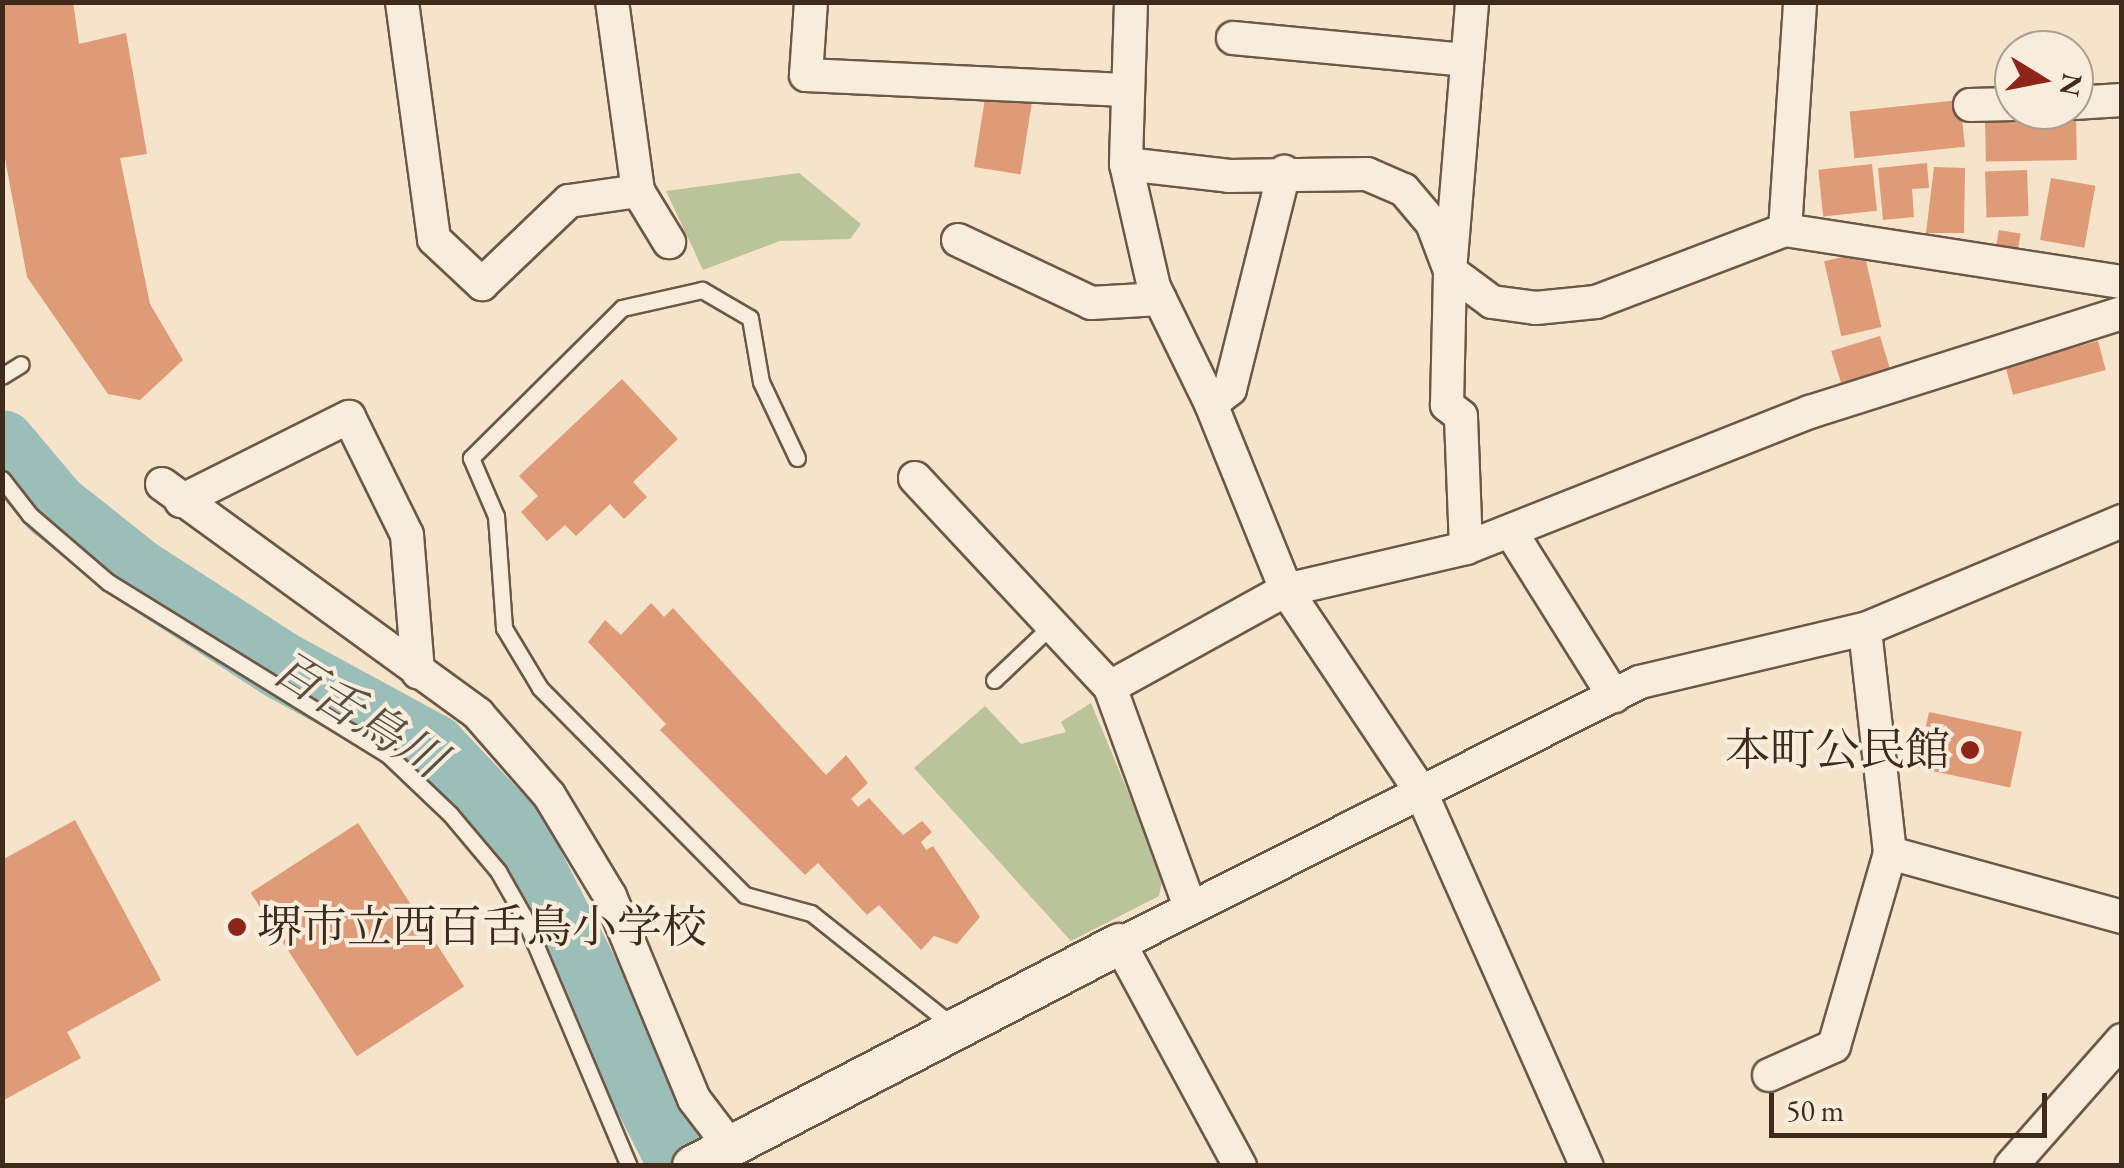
<!DOCTYPE html>
<meta charset="utf-8">
<style>
body{margin:0}
#map{position:relative;width:2124px;height:1168px;overflow:hidden;background:#f5e3ca;font-family:"EB Garamond","Noto Serif JP",serif}
div>[style]{position:absolute}
.green>*{inset:0;background:#bbc498}
.river>*{height:68px;margin:-34px;padding:0 34px;transform-origin:34px;border-radius:34px;background:#9cbeb9}
.building>*{inset:0;background:#df9a77;transform-origin:0 0}
.roads{filter:drop-shadow(2px 0 #6d5847) drop-shadow(-2px 0 #6d5847) drop-shadow(0 2px #6d5847) drop-shadow(0 -2px #6d5847)}
.service>*{height:15px;margin:-7.5px;padding:0 7.5px;transform-origin:7.5px;border-radius:7.5px;background:#f8eddd}
.minor>*{height:32px;margin:-16px;padding:0 16px;transform-origin:16px;border-radius:16px;background:#f8eddd}
.tertiary>*{height:40px;margin:-20px;padding:0 20px;transform-origin:20px;border-radius:20px;background:#f8eddd}
.dots>*{width:28px;height:28px;translate:-50% -50%;box-sizing:border-box;border:5px solid #f8eddd;border-radius:50%}
span{translate:-50% -50%;white-space:nowrap;text-align:center;line-height:1.15;-webkit-text-stroke:8px #f8eddd;paint-order:stroke}
.poi-label{font-size:45px;color:#402a1b}
.right{translate:-100% -50%;text-align:right}
.left{translate:0 -50%;text-align:left}
.water-label{font-size:48px;color:#574f42;font-style:italic}
.frame{position:absolute;inset:0;border:5px solid #402a1b;pointer-events:none}
.north{position:absolute;left:1994px;top:30px;width:100px;height:100px;box-sizing:border-box;background:#f8eddd;border:2px solid #ae9f8f;border-radius:50%;rotate:100deg;font-size:28px;font-weight:700;line-height:40px;text-align:center;color:#402a1b}
.north::after{content:'';display:block;margin:auto;width:35px;height:45px;background:#8f2418;clip-path:polygon(50% 0,100% 100%,50% 72%,0 100%)}
.scale{position:absolute;left:1769px;top:1093px;width:278px;height:45px;box-sizing:border-box;border:5px solid #402a1b;border-top:0;padding-left:12px;font-size:30px;line-height:35px;white-space:nowrap;color:#402a1b;-webkit-text-stroke:8px #f8eddd;paint-order:stroke}
</style>
<div id="map">
<div class="green">
<i style="clip-path:polygon(799px 173px,861px 224px,850px 239px,780px 241px,703px 270px,666px 191px)"></i>
<i style="clip-path:polygon(1091px 703px,1163px 876px,1159px 896px,1071px 941px,914px 768px,985px 706px,1021px 744px,1066px 732px,1061px 722px)"></i>
</div>
<div class="river">
<i style="left:2px;top:444px;width:81px;rotate:50deg"></i>
<i style="left:54px;top:506px;width:106px;rotate:38.5deg"></i>
<i style="left:137px;top:572px;width:175px;rotate:32.9deg"></i>
<i style="left:284px;top:667px;width:170px;rotate:28.5deg"></i>
<i style="left:433px;top:748px;width:118px;rotate:46.7deg"></i>
<i style="left:514px;top:834px;width:373px;rotate:63deg"></i>
</div>
<div class="building">
<i style="clip-path:polygon(2px 2px,73px 2px,79px 44px,126px 33px,147px 154px,120px 158px,150px 304px,183px 360px,140px 400px,108px 394px,27px 277px,2px 142px)"></i>
<i style="left:986px;top:92px;width:47px;height:76px;rotate:9deg"></i>
<i style="left:1960px;top:100px;width:47px;height:111px;rotate:84deg"></i>
<i style="left:2076px;top:113px;width:47px;height:91px;rotate:89deg"></i>
<i style="clip-path:polygon(1927px 163px,1929px 188px,1912px 189px,1914px 217px,1883px 220px,1878px 168px)"></i>
<i style="left:1872px;top:164px;width:47px;height:54px;rotate:84deg"></i>
<i style="clip-path:polygon(1934px 167px,1965px 168px,1964px 233px,1926px 233px)"></i>
<i style="left:2027px;top:170px;width:46px;height:42px;rotate:88deg"></i>
<i style="left:2051px;top:178px;width:45px;height:63px;rotate:10deg"></i>
<i style="left:1999px;top:230px;width:22px;height:15px;rotate:10deg"></i>
<i style="left:1864px;top:252px;width:77px;height:41px;rotate:77deg"></i>
<i style="left:1880px;top:336px;width:34px;height:51px;rotate:73deg"></i>
<i style="left:2098px;top:341px;width:30px;height:96px;rotate:75deg"></i>
<i style="clip-path:polygon(622px 379px,678px 439px,633px 482px,647px 497px,624px 519px,610px 504px,576px 536px,565px 525px,547px 541px,521px 512px,538px 496px,519px 476px)"></i>
<i style="clip-path:polygon(651px 603px,664px 617px,673px 608px,826px 775px,846px 755px,868px 783px,851px 799px,858px 807px,869px 798px,903px 835px,922px 821px,932px 832px,921px 842px,926px 850px,933px 846px,980px 917px,957px 944px,934px 936px,921px 950px,879px 905px,867px 915px,818px 863px,805px 875px,660px 730px,666px 724px,588px 642px,605px 620px,621px 635px)"></i>
<i style="left:1929px;top:712px;width:95px;height:57px;rotate:12deg"></i>
<i style="clip-path:polygon(75px 820px,161px 980px,67px 1032px,81px 1058px,2px 1101px,2px 860px)"></i>
<i style="left:358px;top:823px;width:195px;height:128px;rotate:57deg"></i>
</div>
<div class="roads">
<div class="service">
<i style="left:2px;top:376px;width:22px;rotate:-32deg"></i>
<i style="left:797px;top:458px;width:84px;rotate:-115.3deg"></i>
<i style="left:761px;top:382px;width:65px;rotate:-99.8deg"></i>
<i style="left:750px;top:318px;width:56px;rotate:-149.7deg"></i>
<i style="left:702px;top:290px;width:82px;rotate:167.3deg"></i>
<i style="left:622px;top:308px;width:213px;rotate:135.2deg"></i>
<i style="left:471px;top:458px;width:63px;rotate:66.7deg"></i>
<i style="left:496px;top:516px;width:112px;rotate:85.9deg"></i>
<i style="left:504px;top:628px;width:70px;rotate:59deg"></i>
<i style="left:540px;top:688px;width:291px;rotate:45.3deg"></i>
<i style="left:745px;top:895px;width:68px;rotate:15.3deg"></i>
<i style="left:811px;top:913px;width:181px;rotate:38.5deg"></i>
<i style="left:2px;top:479px;width:46px;rotate:52.1deg"></i>
<i style="left:30px;top:515px;width:103px;rotate:40.7deg"></i>
<i style="left:108px;top:582px;width:328px;rotate:31.7deg"></i>
<i style="left:387px;top:754px;width:87px;rotate:43.6deg"></i>
<i style="left:450px;top:814px;width:75px;rotate:49.9deg"></i>
<i style="left:498px;top:871px;width:51px;rotate:60.4deg"></i>
<i style="left:523px;top:915px;width:272px;rotate:67.1deg"></i>
<i style="left:994px;top:680px;width:79px;rotate:-43.5deg"></i>
</div>
<div class="minor">
<i style="left:402px;top:2px;width:239px;rotate:82.3deg"></i>
<i style="left:434px;top:239px;width:66px;rotate:43.2deg"></i>
<i style="left:482px;top:284px;width:120px;rotate:-43.7deg"></i>
<i style="left:569px;top:201px;width:70px;rotate:-8.2deg"></i>
<i style="left:638px;top:191px;width:191px;rotate:-97.8deg"></i>
<i style="left:811px;top:2px;width:73px;rotate:93.9deg"></i>
<i style="left:806px;top:75px;width:319px;rotate:2.7deg"></i>
<i style="left:1131px;top:2px;width:162px;rotate:91.8deg"></i>
<i style="left:1126px;top:164px;width:126px;rotate:77.2deg"></i>
<i style="left:1154px;top:287px;width:130px;rotate:64deg"></i>
<i style="left:1211px;top:404px;width:201px;rotate:68deg"></i>
<i style="left:1286px;top:590px;width:241px;rotate:56.2deg"></i>
<i style="left:1420px;top:790px;width:411px;rotate:66.1deg"></i>
<i style="left:1233px;top:38px;width:235px;rotate:5.4deg"></i>
<i style="left:2074px;top:103px;width:48px;rotate:-3.6deg"></i>
<i style="left:1970px;top:105px;width:44px;rotate:-1.3deg"></i>
<i style="left:1126px;top:164px;width:104px;rotate:6.6deg"></i>
<i style="left:1229px;top:176px;width:138px;rotate:-0.8deg"></i>
<i style="left:1367px;top:174px;width:40px;rotate:23.4deg"></i>
<i style="left:1404px;top:190px;width:43px;rotate:49.7deg"></i>
<i style="left:1432px;top:223px;width:51px;rotate:69.4deg"></i>
<i style="left:1450px;top:271px;width:52px;rotate:36.4deg"></i>
<i style="left:1492px;top:302px;width:44px;rotate:7.8deg"></i>
<i style="left:1536px;top:308px;width:60px;rotate:-5.7deg"></i>
<i style="left:1596px;top:302px;width:202px;rotate:-20.9deg"></i>
<i style="left:1785px;top:230px;width:341px;rotate:8.8deg"></i>
<i style="left:638px;top:191px;width:60px;rotate:58.7deg"></i>
<i style="left:1785px;top:230px;width:228px;rotate:-86.2deg"></i>
<i style="left:958px;top:240px;width:147px;rotate:25.3deg"></i>
<i style="left:1091px;top:303px;width:69px;rotate:-3.3deg"></i>
<i style="left:1211px;top:404px;width:24px;rotate:-38deg"></i>
<i style="left:1230px;top:389px;width:224px;rotate:-76deg"></i>
<i style="left:915px;top:478px;width:286px;rotate:47deg"></i>
<i style="left:1110px;top:687px;width:231px;rotate:70deg"></i>
<i style="left:162px;top:484px;width:391px;rotate:36deg"></i>
<i style="left:478px;top:714px;width:108px;rotate:48.8deg"></i>
<i style="left:549px;top:795px;width:118px;rotate:58.9deg"></i>
<i style="left:610px;top:896px;width:220px;rotate:67.5deg"></i>
<i style="left:694px;top:1099px;width:58px;rotate:52.7deg"></i>
<i style="left:181px;top:501px;width:188px;rotate:-26.6deg"></i>
<i style="left:349px;top:417px;width:131px;rotate:63.8deg"></i>
<i style="left:407px;top:535px;width:138px;rotate:85.4deg"></i>
<i style="left:1511px;top:532px;width:194px;rotate:57.9deg"></i>
<i style="left:1466px;top:548px;width:132px;rotate:-92.2deg"></i>
<i style="left:1461px;top:416px;width:18px;rotate:-142deg"></i>
<i style="left:1447px;top:405px;width:134px;rotate:-88.7deg"></i>
<i style="left:1450px;top:271px;width:270px;rotate:-85.3deg"></i>
<i style="left:1110px;top:687px;width:201px;rotate:-28.9deg"></i>
<i style="left:1286px;top:590px;width:185px;rotate:-13.1deg"></i>
<i style="left:1466px;top:548px;width:370px;rotate:-21.6deg"></i>
<i style="left:1810px;top:412px;width:327px;rotate:-17.6deg"></i>
<i style="left:1890px;top:853px;width:241px;rotate:15.4deg"></i>
<i style="left:1769px;top:1075px;width:71px;rotate:-24deg"></i>
<i style="left:1834px;top:1046px;width:201px;rotate:-73.8deg"></i>
<i style="left:1890px;top:853px;width:225px;rotate:-96.4deg"></i>
<i style="left:1240px;top:1166px;width:252px;rotate:-118.4deg"></i>
<i style="left:1120px;top:944px;width:582px;rotate:-26.74deg"></i>
<i style="left:1640px;top:682px;width:231px;rotate:-13.3deg"></i>
<i style="left:1865px;top:629px;width:279px;rotate:-22.8deg"></i>
<i style="left:2011px;top:1166px;width:168px;rotate:-48.6deg"></i>
</div>
<div class="tertiary">
<i style="left:693px;top:1166px;width:481px;rotate:-27.5deg"></i>
</div>
</div>
<div class="dots">
<i style="left:1970px;top:750px;background:#8f2418"></i>
<i style="left:237px;top:927px;background:#8f2418"></i>
</div>
<div class="poi-label">
<span class="right" style="left:1950px;top:750px">本町公民館</span>
<span class="left" style="left:257px;top:927px">堺市立西百舌鳥小学校</span>
</div>
<div class="water-label">
<span style="left:359px;top:714px;rotate:32deg">百舌鳥川</span>
</div>
<div class="frame"></div>
<div class="north">N</div>
<div class="scale">50 m</div>
</div>
